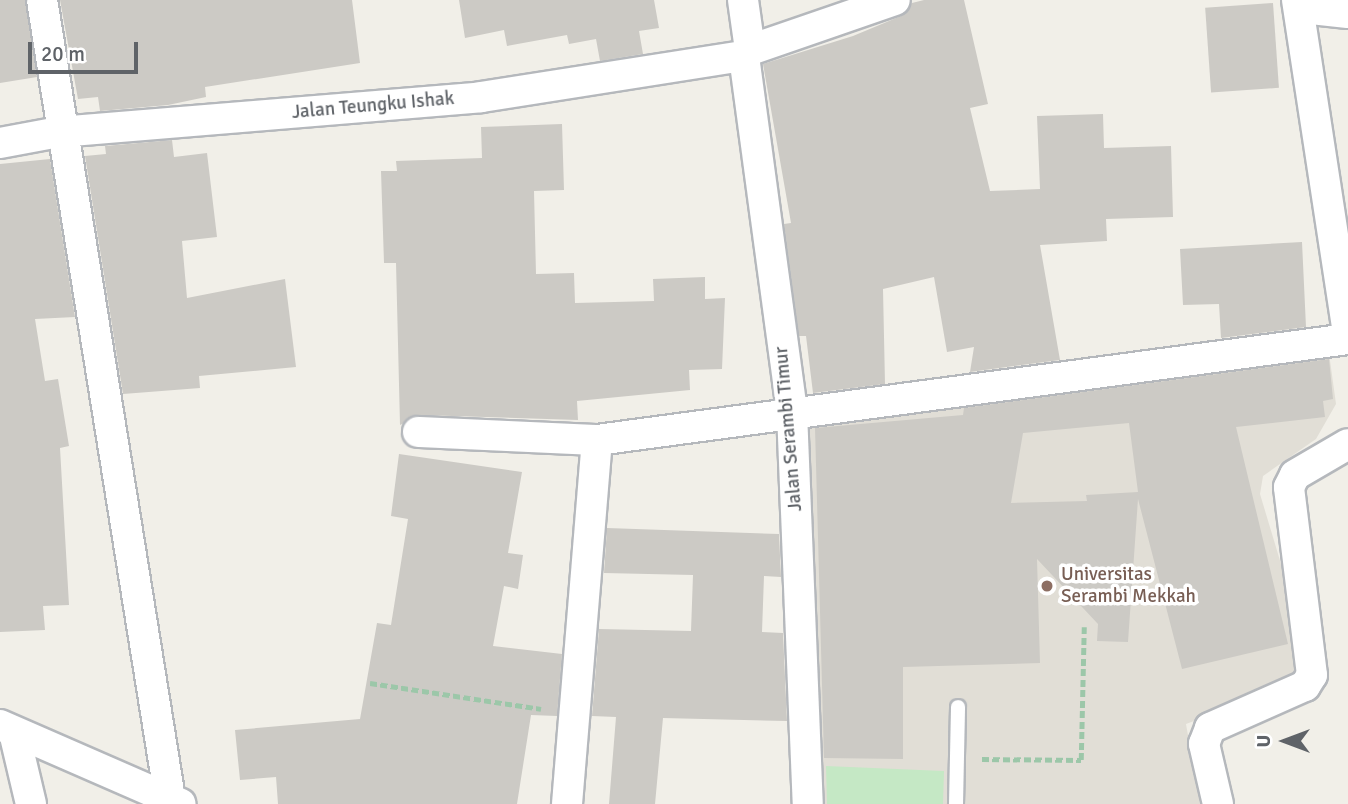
<!DOCTYPE html>
<style>
body{margin:0}
#map{position:relative;width:1348px;height:804px;overflow:hidden;background:#f1efe8;font-family:Signika,sans-serif}
div>[style]{position:absolute}
.education>*{inset:0;background:#e1ded6}
.green>*{inset:0;background:#c5e8c5}
.building>*{inset:0;background:#cccac5;transform-origin:0 0}
.path>*{height:4.5px;margin-top:-2.25px;transform-origin:0;background:repeating-linear-gradient(90deg,#9cc7a9 0 7px,transparent 0 10.5px)}
.roads{filter:drop-shadow(2px 0 #b5b8bc) drop-shadow(-2px 0 #b5b8bc) drop-shadow(0 2px #b5b8bc) drop-shadow(0 -2px #b5b8bc)}
.lane>*{height:14px;margin:-7px;padding:0 7px;transform-origin:7px;border-radius:7px;background:#fff}
.street>*{height:30px;margin:-15px;padding:0 15px;transform-origin:15px;border-radius:15px;background:#fff}
.dots>*{width:19px;height:19px;translate:-50% -50%;box-sizing:border-box;border:4px solid #fff;border-radius:50%}
span{translate:-50% -50%;white-space:nowrap;text-align:center;line-height:1.15;-webkit-text-stroke:7px #fff;paint-order:stroke}
.street-label{font-size:19px;color:#5f6368}
.education-label{font-size:19px;color:#785e54}
.left{translate:0 -50%;text-align:left}
.north{position:absolute;left:1250px;top:706px;width:70px;height:70px;-webkit-text-stroke:5px #fff;paint-order:stroke;rotate:270deg;font-size:19px;font-weight:700;line-height:28px;text-align:center;color:#5f6368}
.north::after{content:'';display:block;margin:auto;width:24px;height:32px;background:#5f6368;clip-path:polygon(50% 0,100% 100%,50% 72%,0 100%)}
.scale{position:absolute;left:28px;top:42px;width:110px;height:32px;box-sizing:border-box;border:4px solid #5f6368;border-top:0;padding-left:9px;font-size:21px;line-height:24px;white-space:nowrap;color:#5f6368;-webkit-text-stroke:5px #fff;paint-order:stroke}
</style>
<div id="map">
<div class="education">
<i style="clip-path:polygon(1328px 346px,1336px 404px,1316px 439px,1263px 476px,1260px 494px,1293px 604px,1297px 682px,1186px 724px,1200px 804px,815px 804px,801px 416px)"></i>
</div>
<div class="green">
<i style="clip-path:polygon(826px 766px,944px 771px,943px 804px,827px 804px)"></i>
</div>
<div class="building">
<i style="clip-path:polygon(0 0,25px 0,37px 77px,0 83px)"></i>
<i style="clip-path:polygon(60px 0,352px 0,360px 63px,205px 87px,206px 97px,168px 105px,100px 111px,98px 97px,78px 99px)"></i>
<i style="clip-path:polygon(459px 0,654px 0,659px 28px,639px 31px,643px 54px,600px 61px,596px 39px,569px 44px,567px 35px,507px 46px,504px 30px,465px 38px)"></i>
<i style="clip-path:polygon(924px 0,964px 0,988px 104px,970px 108px,990px 191px,1040px 189px,1037px 116px,1103px 114px,1104px 148px,1171px 146px,1173px 217px,1106px 219px,1107px 241px,1040px 245px,1060px 360px,970px 372px,974px 347px,947px 352px,934px 277px,883px 289px,885px 384px,813px 393px,806px 336px,799px 336px,784px 224px,791px 223px,763px 64px,853px 36px,901px 16px,912px 3px)"></i>
<i style="left:1273px;top:3px;width:85px;height:68px;rotate:86deg"></i>
<i style="clip-path:polygon(562px 124px,564px 190px,534px 191px,536px 274px,574px 273px,575px 303px,654px 301px,653px 279px,705px 277px,705px 299px,725px 298px,722px 369px,689px 370px,690px 390px,577px 401px,578px 420px,419px 415px,400px 425px,396px 263px,384px 263px,381px 171px,397px 171px,396px 161px,482px 158px,481px 127px)"></i>
<i style="clip-path:polygon(172px 140px,174px 157px,207px 153px,217px 237px,182px 241px,187px 298px,285px 279px,296px 367px,199px 376px,200px 388px,123px 394px,85px 156px,106px 154px,105px 146px)"></i>
<i style="clip-path:polygon(50px 159px,75px 317px,35px 319px,45px 381px,58px 379px,69px 446px,60px 448px,69px 605px,43px 606px,45px 630px,0 632px,0 164px)"></i>
<i style="clip-path:polygon(1302px 242px,1306px 327px,1221px 338px,1219px 304px,1183px 305px,1180px 249px)"></i>
<i style="clip-path:polygon(evenodd,1329px 359px,1333px 399px,1323px 401px,1325px 417px,1236px 427px,1288px 644px,1182px 669px,1138px 499px,1128px 642px,1097px 641px,1098px 624px,1037px 559px,1040px 663px,903px 667px,903px 759px,824px 758px,815px 428px,963px 415px,964px 408px,1329px 359px,1129px 423px,1138px 492px,1086px 495px,1087px 501px,1011px 503px,1023px 433px,1129px 423px)"></i>
<i style="clip-path:polygon(399px 454px,522px 472px,508px 553px,523px 555px,518px 589px,504px 586px,493px 646px,562px 654px,557px 716px,531px 715px,517px 804px,278px 804px,276px 777px,240px 780px,235px 730px,360px 719px,377px 623px,391px 625px,408px 519px,391px 516px)"></i>
<i style="clip-path:polygon(607px 528px,779px 534px,781px 577px,764px 576px,762px 632px,783px 633px,787px 721px,663px 718px,655px 804px,609px 804px,616px 717px,592px 716px,599px 629px,691px 631px,693px 575px,604px 573px)"></i>
</div>
<div class="path">
<i style="left:370px;top:683px;width:173px;rotate:8.6deg"></i>
<i style="left:982px;top:759px;width:99px;rotate:0.6deg"></i>
<i style="left:1081px;top:760px;width:133px;rotate:-88.7deg"></i>
</div>
<div class="roads">
<div class="lane">
<i style="left:956px;top:804px;width:97px;rotate:-88.8deg"></i>
</div>
<div class="street">
<i style="left:42px;top:0;width:809px;rotate:80.9deg"></i>
<i style="left:743px;top:0;width:50px;rotate:82deg"></i>
<i style="left:750px;top:50px;width:8px;rotate:135deg"></i>
<i style="left:1297px;top:0;width:338px;rotate:81.3deg"></i>
<i style="left:1302px;top:8px;width:46px;rotate:6.2deg"></i>
<i style="left:750px;top:50px;width:153px;rotate:-19deg"></i>
<i style="left:744px;top:56px;width:359px;rotate:82.3deg"></i>
<i style="left:792px;top:412px;width:392px;rotate:87.7deg"></i>
<i style="left:0;top:143px;width:60px;rotate:-10.6deg"></i>
<i style="left:59px;top:132px;width:423px;rotate:-4.7deg"></i>
<i style="left:481px;top:97px;width:266px;rotate:-8.9deg"></i>
<i style="left:418px;top:432px;width:179px;rotate:2.6deg"></i>
<i style="left:597px;top:440px;width:758px;rotate:-7.66deg"></i>
<i style="left:0;top:725px;width:197px;rotate:23.6deg"></i>
<i style="left:14px;top:732px;width:74px;rotate:76.7deg"></i>
<i style="left:567px;top:804px;width:365px;rotate:-85.3deg"></i>
<i style="left:1218px;top:804px;width:62px;rotate:-103.1deg"></i>
<i style="left:1204px;top:744px;width:17px;rotate:-69deg"></i>
<i style="left:1210px;top:728px;width:104px;rotate:-23.9deg"></i>
<i style="left:1305px;top:686px;width:13px;rotate:-58deg"></i>
<i style="left:1312px;top:675px;width:189px;rotate:-97deg"></i>
<i style="left:1289px;top:487px;width:13px;rotate:-63deg"></i>
<i style="left:1295px;top:475px;width:61px;rotate:-30.3deg"></i>
</div>
</div>
<div class="dots">
<i style="left:1047px;top:586px;background:#8d6e63"></i>
</div>
<div class="street-label">
<span style="left:373px;top:106px;rotate:-5deg">Jalan Teungku Ishak</span>
<span style="left:789px;top:429px;rotate:-95deg">Jalan Serambi Timur</span>
</div>
<div class="education-label">
<span class="left" style="left:1061px;top:586px">Universitas<br>Serambi Mekkah</span>
</div>
<div class="north">U</div>
<div class="scale">20 m</div>
</div>
